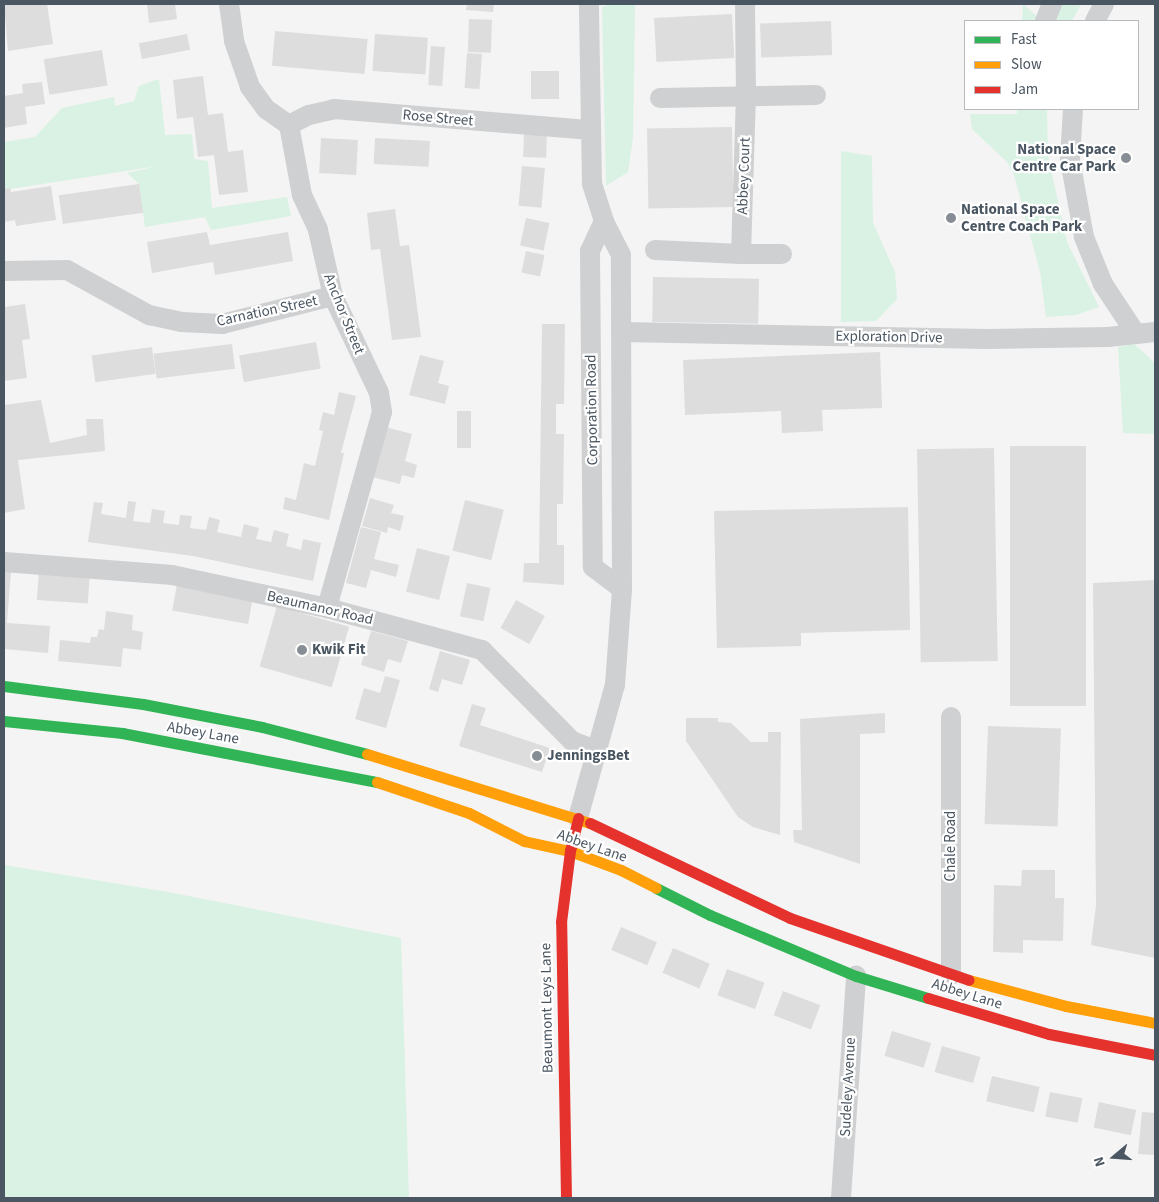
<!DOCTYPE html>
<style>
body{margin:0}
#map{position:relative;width:1159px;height:1202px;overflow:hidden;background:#f4f4f4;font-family:"Source Sans 3",sans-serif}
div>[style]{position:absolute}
.green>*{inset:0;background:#d9f2e3}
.building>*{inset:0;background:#ddddde;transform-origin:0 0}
.street>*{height:20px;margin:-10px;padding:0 10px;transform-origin:10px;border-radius:10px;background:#ced0d2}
.fast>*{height:11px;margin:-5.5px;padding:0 5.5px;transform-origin:5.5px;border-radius:5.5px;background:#30b455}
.slow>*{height:11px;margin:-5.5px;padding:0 5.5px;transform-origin:5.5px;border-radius:5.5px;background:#ff9f0a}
.jam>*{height:11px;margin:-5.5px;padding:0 5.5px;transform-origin:5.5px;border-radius:5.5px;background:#e5322d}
.dots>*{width:14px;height:14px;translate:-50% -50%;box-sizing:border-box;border:2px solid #fff;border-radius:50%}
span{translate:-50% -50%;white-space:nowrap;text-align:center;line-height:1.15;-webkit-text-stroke:4.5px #fff;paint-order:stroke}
.street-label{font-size:15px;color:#4a5661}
.poi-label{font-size:15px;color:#4a5661;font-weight:700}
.right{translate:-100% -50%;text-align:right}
.left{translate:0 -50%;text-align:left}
.frame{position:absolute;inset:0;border:5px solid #4a5661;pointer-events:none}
.legend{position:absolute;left:964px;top:20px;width:175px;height:90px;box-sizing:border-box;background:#fff;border:1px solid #b7bbc0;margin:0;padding:6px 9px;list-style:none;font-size:15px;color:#4a5661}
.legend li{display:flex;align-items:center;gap:10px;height:25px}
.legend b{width:25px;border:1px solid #b7bbc0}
.north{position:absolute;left:1089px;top:1132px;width:50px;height:50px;-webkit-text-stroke:4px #fff;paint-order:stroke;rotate:252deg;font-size:14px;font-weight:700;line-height:20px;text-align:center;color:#4a5661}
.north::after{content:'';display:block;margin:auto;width:18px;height:22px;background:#4a5661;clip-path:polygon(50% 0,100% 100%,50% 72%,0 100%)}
</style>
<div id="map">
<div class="green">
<i style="clip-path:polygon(611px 4px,635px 4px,633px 138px,628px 172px,606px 186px,602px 7px)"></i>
<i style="clip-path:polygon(1023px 4px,1042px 21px,1022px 21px)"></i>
<i style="clip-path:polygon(1058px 4px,1081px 4px,1072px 21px,1054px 21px)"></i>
<i style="clip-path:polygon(159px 79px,165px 135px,192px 134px,194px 159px,208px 161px,212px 208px,287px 197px,291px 216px,211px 230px,205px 217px,145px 227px,139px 184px,127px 173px,158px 166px,4px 190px,4px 142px,35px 137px,62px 108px,114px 97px,115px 106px,134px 101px,139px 86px)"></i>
<i style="clip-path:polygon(1017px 109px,1047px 109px,1048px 156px,1067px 242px,1099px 307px,1076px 315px,1046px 317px,1040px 272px,1014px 175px,1007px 162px,972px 129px,970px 114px,1017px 114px)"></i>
<i style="clip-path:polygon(841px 151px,872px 156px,873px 223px,895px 272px,897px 299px,876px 321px,841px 322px)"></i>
<i style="clip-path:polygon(1134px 344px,1155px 363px,1155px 434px,1123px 433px,1118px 347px)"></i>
<i style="clip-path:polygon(4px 865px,168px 892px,401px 938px,409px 1198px,5px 1198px)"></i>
</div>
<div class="building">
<i style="clip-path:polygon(4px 4px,47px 4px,53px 44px,8px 51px)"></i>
<i style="clip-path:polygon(147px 4px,175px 4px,177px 19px,149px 23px)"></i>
<i style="clip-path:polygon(467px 4px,494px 4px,493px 12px,466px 10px)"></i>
<i style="left:732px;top:14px;width:44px;height:78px;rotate:87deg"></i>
<i style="left:469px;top:19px;width:23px;height:33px;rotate:2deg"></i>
<i style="left:831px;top:21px;width:34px;height:71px;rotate:88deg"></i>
<i style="left:275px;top:31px;width:93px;height:35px;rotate:5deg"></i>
<i style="left:187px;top:34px;width:16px;height:49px;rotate:79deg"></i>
<i style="left:375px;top:34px;width:53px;height:37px;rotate:4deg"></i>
<i style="left:431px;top:46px;width:14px;height:39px;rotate:4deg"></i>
<i style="left:102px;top:50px;width:36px;height:59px;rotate:81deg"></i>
<i style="left:467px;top:53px;width:15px;height:35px;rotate:4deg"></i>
<i style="left:531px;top:71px;width:28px;height:28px"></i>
<i style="clip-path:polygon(203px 76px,208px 115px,223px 113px,228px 152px,243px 150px,248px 192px,219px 195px,214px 155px,198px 157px,193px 117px,177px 119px,173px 80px)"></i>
<i style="clip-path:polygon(42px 82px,45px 104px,25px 107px,27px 124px,4px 128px,4px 96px,23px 93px,22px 84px)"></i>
<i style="left:732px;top:127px;width:80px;height:85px;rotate:89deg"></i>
<i style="left:524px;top:132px;width:23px;height:25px;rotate:2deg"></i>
<i style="left:321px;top:138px;width:37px;height:35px;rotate:3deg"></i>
<i style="left:375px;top:138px;width:55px;height:26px;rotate:3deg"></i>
<i style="left:522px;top:166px;width:23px;height:40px;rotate:5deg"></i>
<i style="left:139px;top:184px;width:29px;height:81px;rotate:82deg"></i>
<i style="clip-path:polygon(51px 186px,56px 220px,16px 226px,15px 220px,4px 222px,4px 189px,10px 188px,11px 192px)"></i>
<i style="clip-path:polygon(395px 209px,400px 246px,409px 245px,421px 337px,392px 340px,380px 249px,371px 250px,367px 213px)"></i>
<i style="left:526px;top:218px;width:24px;height:28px;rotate:12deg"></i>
<i style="clip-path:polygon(207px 232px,210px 245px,288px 232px,293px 261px,215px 275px,213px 262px,152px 273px,147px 242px)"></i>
<i style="left:526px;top:251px;width:19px;height:22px;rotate:12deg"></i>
<i style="left:653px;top:277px;width:106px;height:45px;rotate:1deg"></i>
<i style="clip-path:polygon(25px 304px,30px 339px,22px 340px,27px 378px,4px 381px,4px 307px)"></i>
<i style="clip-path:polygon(542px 324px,565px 324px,564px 404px,556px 404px,556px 434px,564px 434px,563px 504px,557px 504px,557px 545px,564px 545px,564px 585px,523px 582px,524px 563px,539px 563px)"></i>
<i style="left:316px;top:342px;width:27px;height:78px;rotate:80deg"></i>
<i style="left:232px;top:344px;width:25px;height:79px;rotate:83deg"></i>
<i style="left:152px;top:347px;width:27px;height:61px;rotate:82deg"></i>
<i style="clip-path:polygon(880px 352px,882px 408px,822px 410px,823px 431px,782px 433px,781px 411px,685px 415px,683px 360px)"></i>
<i style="clip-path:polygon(420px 355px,444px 361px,438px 383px,449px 386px,445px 404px,409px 395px)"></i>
<i style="clip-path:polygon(339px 392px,356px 396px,341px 453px,344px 453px,329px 520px,283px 509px,285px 497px,296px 500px,304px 463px,315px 466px,323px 431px,319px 430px,323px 412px,334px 415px)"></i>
<i style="clip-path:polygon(41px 400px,50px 443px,87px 435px,86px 419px,103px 419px,105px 451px,18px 460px,25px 509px,4px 513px,4px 405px)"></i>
<i style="left:457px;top:411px;width:14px;height:37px"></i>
<i style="clip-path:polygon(385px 427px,412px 434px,405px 461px,417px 465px,414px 478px,402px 475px,400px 484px,372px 477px)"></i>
<i style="left:1010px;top:446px;width:76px;height:260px"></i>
<i style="left:994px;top:448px;width:213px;height:77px;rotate:89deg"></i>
<i style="clip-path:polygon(370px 498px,394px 505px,391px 513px,404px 516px,400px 531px,388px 527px,387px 533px,362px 526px)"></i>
<i style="left:465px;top:500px;width:40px;height:52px;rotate:14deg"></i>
<i style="clip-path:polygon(128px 501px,136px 502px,133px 521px,150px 523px,152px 509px,165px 511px,163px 523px,179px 525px,180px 515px,192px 516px,190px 528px,206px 530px,209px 517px,220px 520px,217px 532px,241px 537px,244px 524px,259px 528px,256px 539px,271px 542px,274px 530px,289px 534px,286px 546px,301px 550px,303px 539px,321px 543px,313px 581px,193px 556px,88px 542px,94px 502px,103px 503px,101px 514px,126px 518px)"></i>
<i style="clip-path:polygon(908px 507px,910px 630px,801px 633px,801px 646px,717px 648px,714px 511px)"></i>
<i style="clip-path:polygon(361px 527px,381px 532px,374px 559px,399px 565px,396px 577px,371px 570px,366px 588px,346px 583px)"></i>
<i style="left:417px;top:548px;width:34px;height:45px;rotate:14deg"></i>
<i style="left:39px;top:570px;width:51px;height:30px;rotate:4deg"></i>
<i style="clip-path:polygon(4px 571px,11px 572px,7px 623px,50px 626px,48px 653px,4px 649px)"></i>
<i style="clip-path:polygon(1155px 580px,1155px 958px,1091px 945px,1096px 905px,1093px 583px)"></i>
<i style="left:467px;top:583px;width:24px;height:34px;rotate:12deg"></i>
<i style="left:177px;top:584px;width:77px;height:27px;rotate:10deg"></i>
<i style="left:516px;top:600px;width:33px;height:32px;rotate:29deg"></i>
<i style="left:277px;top:606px;width:75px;height:63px;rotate:16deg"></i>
<i style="clip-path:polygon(106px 611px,133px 615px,132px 630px,143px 632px,141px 650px,123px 648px,121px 667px,58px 661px,60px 640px,90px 643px,91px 637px,97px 637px,99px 629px,104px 630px)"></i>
<i style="clip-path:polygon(371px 631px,408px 641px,401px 663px,388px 659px,384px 672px,361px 665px)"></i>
<i style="clip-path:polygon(440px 651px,470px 660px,462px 685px,442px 679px,438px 692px,429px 689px)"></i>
<i style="clip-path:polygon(385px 676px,400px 680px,386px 728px,355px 719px,364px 688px,380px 693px)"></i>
<i style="clip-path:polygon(472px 704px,486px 708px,480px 725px,550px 748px,542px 772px,459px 746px)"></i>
<i style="clip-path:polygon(885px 713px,885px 733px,860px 734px,860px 864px,794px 842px,793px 830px,802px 830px,800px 719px)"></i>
<i style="clip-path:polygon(686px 718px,718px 718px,718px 722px,731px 723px,751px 742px,768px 742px,768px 732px,781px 732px,780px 835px,753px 827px,738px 817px,686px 741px)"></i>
<i style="left:988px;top:726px;width:73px;height:98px;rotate:2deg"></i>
<i style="clip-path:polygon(1022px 870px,1055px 870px,1055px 898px,1064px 898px,1063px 941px,1023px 940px,1023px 953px,993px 952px,994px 885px,1021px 886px)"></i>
<i style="left:621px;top:927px;width:39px;height:25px;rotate:23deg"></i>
<i style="left:673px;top:948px;width:40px;height:27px;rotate:23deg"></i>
<i style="left:727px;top:969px;width:40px;height:28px;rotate:20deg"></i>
<i style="left:783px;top:991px;width:40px;height:26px;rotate:21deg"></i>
<i style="left:892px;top:1031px;width:41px;height:26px;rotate:17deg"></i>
<i style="left:942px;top:1046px;width:40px;height:27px;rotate:16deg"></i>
<i style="left:992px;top:1076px;width:49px;height:26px;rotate:13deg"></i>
<i style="left:1050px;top:1092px;width:33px;height:25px;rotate:11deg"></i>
<i style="left:1099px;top:1102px;width:38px;height:26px;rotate:12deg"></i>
<i style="clip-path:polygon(1142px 1112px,1155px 1113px,1155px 1155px,1138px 1154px)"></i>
</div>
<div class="street">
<i style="left:229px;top:4px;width:37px;rotate:82deg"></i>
<i style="left:234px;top:41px;width:49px;rotate:70.8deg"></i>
<i style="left:250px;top:87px;width:27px;rotate:54deg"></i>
<i style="left:266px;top:109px;width:28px;rotate:35deg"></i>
<i style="left:289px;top:125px;width:71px;rotate:79.5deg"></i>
<i style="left:302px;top:195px;width:38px;rotate:65deg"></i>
<i style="left:318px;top:230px;width:68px;rotate:77.2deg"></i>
<i style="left:333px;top:296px;width:107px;rotate:64.6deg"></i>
<i style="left:379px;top:393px;width:19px;rotate:81deg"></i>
<i style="left:382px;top:412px;width:204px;rotate:105.7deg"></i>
<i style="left:1045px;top:21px;width:18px;rotate:-68deg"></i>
<i style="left:1095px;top:21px;width:19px;rotate:-62deg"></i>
<i style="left:660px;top:98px;width:156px;rotate:-1.1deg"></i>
<i style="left:1073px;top:109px;width:51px;rotate:93.4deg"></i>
<i style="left:1070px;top:160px;width:78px;rotate:79.7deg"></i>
<i style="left:1084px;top:237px;width:51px;rotate:68deg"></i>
<i style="left:1103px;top:284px;width:60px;rotate:56.6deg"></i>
<i style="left:289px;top:125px;width:22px;rotate:-27deg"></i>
<i style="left:309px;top:115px;width:26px;rotate:-13deg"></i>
<i style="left:334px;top:109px;width:258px;rotate:4.7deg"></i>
<i style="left:604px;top:221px;width:33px;rotate:115deg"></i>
<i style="left:590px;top:251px;width:316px;rotate:89.5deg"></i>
<i style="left:593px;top:567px;width:36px;rotate:37deg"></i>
<i style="left:655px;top:250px;width:86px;rotate:2.7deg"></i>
<i style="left:741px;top:254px;width:156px;rotate:-88.2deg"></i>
<i style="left:746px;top:98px;width:94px;rotate:-90.6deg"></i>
<i style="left:741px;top:254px;width:41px"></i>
<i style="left:4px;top:271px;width:63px;rotate:-0.9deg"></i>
<i style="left:67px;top:270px;width:94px;rotate:28.8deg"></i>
<i style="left:149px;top:315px;width:33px;rotate:12deg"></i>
<i style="left:181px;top:322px;width:41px;rotate:2.8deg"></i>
<i style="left:222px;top:324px;width:114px;rotate:-14.2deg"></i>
<i style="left:622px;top:332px;width:365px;rotate:1.1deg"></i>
<i style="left:987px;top:339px;width:121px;rotate:-0.9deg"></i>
<i style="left:1108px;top:337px;width:47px;rotate:-6.1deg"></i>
<i style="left:4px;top:562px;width:169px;rotate:4.4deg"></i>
<i style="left:172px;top:575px;width:158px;rotate:12deg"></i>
<i style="left:327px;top:608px;width:161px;rotate:15.2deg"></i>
<i style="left:482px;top:650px;width:128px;rotate:45.3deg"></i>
<i style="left:572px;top:741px;width:25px;rotate:21deg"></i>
<i style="left:578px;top:818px;width:138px;rotate:-74.5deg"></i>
<i style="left:615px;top:685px;width:96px;rotate:-85.8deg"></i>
<i style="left:622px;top:589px;width:334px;rotate:-90.2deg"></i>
<i style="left:621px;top:255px;width:38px;rotate:-117deg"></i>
<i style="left:604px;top:221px;width:40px;rotate:-108deg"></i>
<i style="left:592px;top:183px;width:179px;rotate:-91deg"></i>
<i style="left:951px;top:975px;width:258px;rotate:-90deg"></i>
<i style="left:841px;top:1198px;width:223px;rotate:-86.1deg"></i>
</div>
<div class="fast">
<i style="left:4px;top:686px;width:140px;rotate:7.4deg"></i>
<i style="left:143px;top:704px;width:121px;rotate:10.9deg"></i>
<i style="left:262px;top:727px;width:108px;rotate:14.4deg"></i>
<i style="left:4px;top:721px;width:119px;rotate:5.8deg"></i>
<i style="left:122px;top:733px;width:260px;rotate:10.9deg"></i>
<i style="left:656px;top:888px;width:60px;rotate:26.6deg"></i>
<i style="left:710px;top:915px;width:158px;rotate:22.7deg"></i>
<i style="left:856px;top:976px;width:75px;rotate:17deg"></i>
</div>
<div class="slow">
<i style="left:367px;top:754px;width:233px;rotate:17.2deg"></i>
<i style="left:377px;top:782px;width:97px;rotate:18.6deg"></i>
<i style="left:469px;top:813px;width:62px;rotate:27deg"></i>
<i style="left:524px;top:841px;width:47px;rotate:12.3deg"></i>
<i style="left:570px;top:851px;width:54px;rotate:20.4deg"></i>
<i style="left:621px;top:870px;width:39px;rotate:27deg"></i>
<i style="left:969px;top:980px;width:100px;rotate:15deg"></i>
<i style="left:1066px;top:1006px;width:91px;rotate:10.8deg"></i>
</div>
<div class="jam">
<i style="left:590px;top:823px;width:221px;rotate:25.4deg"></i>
<i style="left:790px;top:918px;width:189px;rotate:19.1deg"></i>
<i style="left:928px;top:998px;width:126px;rotate:16.6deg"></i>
<i style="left:1049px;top:1034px;width:108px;rotate:11.2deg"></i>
<i style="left:566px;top:1198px;width:276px;rotate:-91deg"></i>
<i style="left:561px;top:922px;width:72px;rotate:-82.8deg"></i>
<i style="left:570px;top:851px;width:34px;rotate:-76deg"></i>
</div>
<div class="dots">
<i style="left:1126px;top:158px;background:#868d94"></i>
<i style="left:951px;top:218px;background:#868d94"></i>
<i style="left:302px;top:650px;background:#868d94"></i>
<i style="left:537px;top:756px;background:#868d94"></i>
</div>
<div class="street-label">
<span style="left:438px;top:118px;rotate:5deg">Rose Street</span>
<span style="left:744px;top:176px;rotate:-88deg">Abbey Court</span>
<span style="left:267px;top:311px;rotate:-12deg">Carnation Street</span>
<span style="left:344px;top:314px;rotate:68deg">Anchor Street</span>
<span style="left:889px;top:337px;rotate:1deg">Exploration Drive</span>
<span style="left:592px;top:410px;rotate:-91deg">Corporation Road</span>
<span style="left:320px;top:608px;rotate:13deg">Beaumanor Road</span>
<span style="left:203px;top:733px;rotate:10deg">Abbey Lane</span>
<span style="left:592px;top:846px;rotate:19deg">Abbey Lane</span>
<span style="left:951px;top:846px;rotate:-90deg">Chale Road</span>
<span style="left:967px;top:994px;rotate:17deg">Abbey Lane</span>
<span style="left:547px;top:1008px;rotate:-91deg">Beaumont Leys Lane</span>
<span style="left:848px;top:1087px;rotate:-87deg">Sudeley Avenue</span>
</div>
<div class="poi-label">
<span class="right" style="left:1116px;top:158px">National Space<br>Centre Car Park</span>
<span class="left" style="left:961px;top:218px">National Space<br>Centre Coach Park</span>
<span class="left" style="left:312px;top:650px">Kwik Fit</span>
<span class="left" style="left:547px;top:756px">JenningsBet</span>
</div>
<div class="frame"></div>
<ul class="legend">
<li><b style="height:6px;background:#30b455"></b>Fast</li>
<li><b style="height:6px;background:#ff9f0a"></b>Slow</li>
<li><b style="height:6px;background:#e5322d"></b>Jam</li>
</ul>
<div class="north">N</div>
</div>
